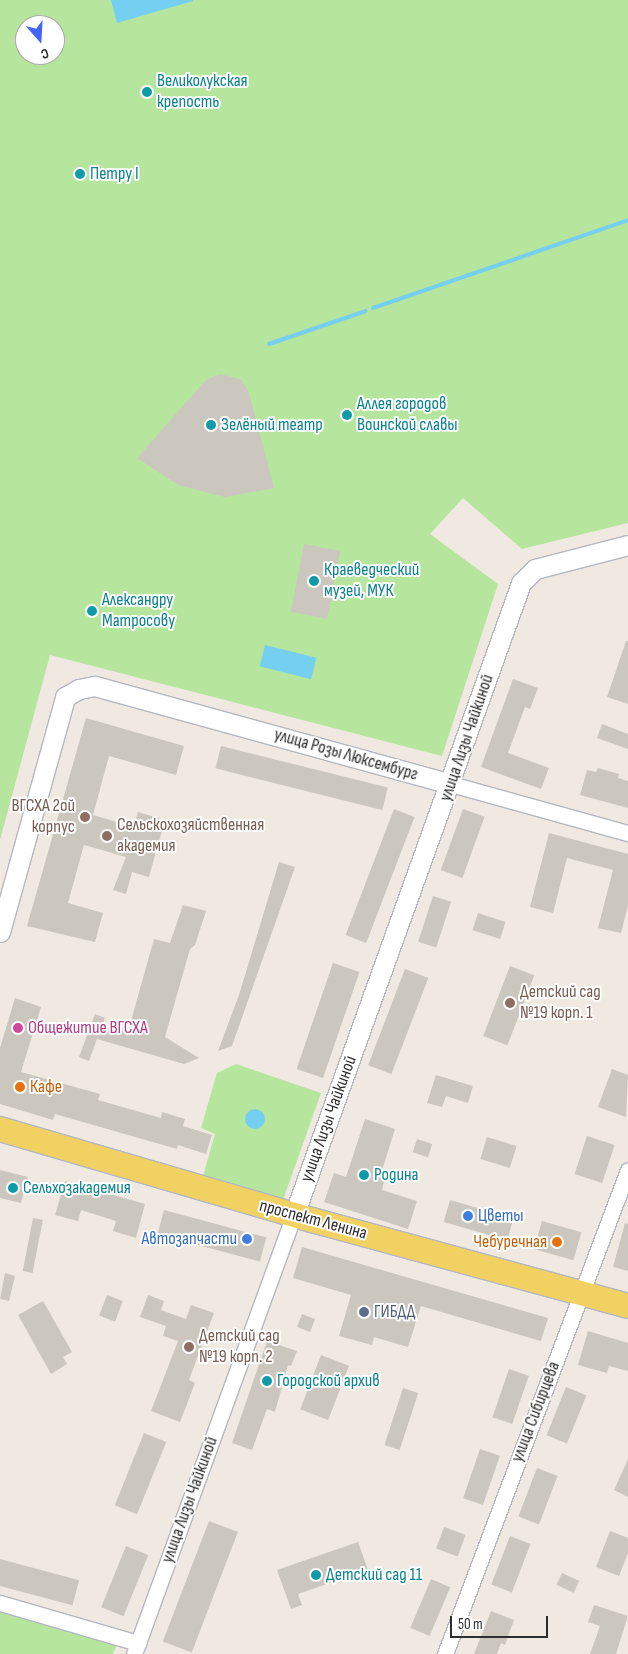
<!DOCTYPE html>
<meta charset="utf-8">
<style>
body{margin:0}
#map{position:relative;width:628px;height:1654px;overflow:hidden;background:#efe9e1;font-family:"Sofia Sans Condensed",sans-serif}
div>[style]{position:absolute}
.green>*{inset:0;background:#b6e59e}
.water>*{inset:0;background:#75cff0;transform-origin:0 0}
.round{border-radius:50%}
.stream>*{height:4px;margin:-2px;padding:0 2px;transform-origin:2px;border-radius:2px;background:#75cff0}
.building>*{inset:0;background:#cbc7bf;transform-origin:0 0}
.roads{filter:drop-shadow(1px 0 #b4b7c1) drop-shadow(-1px 0 #b4b7c1) drop-shadow(0 1px #b4b7c1) drop-shadow(0 -1px #b4b7c1)}
.minor>*{height:15px;margin:-7.5px;padding:0 7.5px;transform-origin:7.5px;border-radius:7.5px;background:#fff}
.tertiary>*{height:19px;margin:-9.5px;padding:0 9.5px;transform-origin:9.5px;border-radius:9.5px;background:#fff}
.primary>*{height:24px;margin:-12px;padding:0 12px;transform-origin:12px;border-radius:12px;background:#f2d163}
.dots>*{width:14px;height:14px;translate:-50% -50%;box-sizing:border-box;border:2px solid #fff;border-radius:50%}
span{translate:-50% -50%;white-space:nowrap;text-align:center;line-height:1.15;-webkit-text-stroke:4px #fff;paint-order:stroke}
.culture-label{font-size:18px;color:#0d838f}
.left{translate:0 -50%;text-align:left}
.street-label{font-size:18px;color:#2e2e2e}
.education-label{font-size:18px;color:#785e54}
.right{translate:-100% -50%;text-align:right}
.hotel-label{font-size:18px;color:#b23c85}
.food-label{font-size:18px;color:#c56008}
.shop-label{font-size:18px;color:#366cbe}
.service-label{font-size:18px;color:#4e5e75}
.north{position:absolute;left:15px;top:15px;width:50px;height:50px;box-sizing:border-box;background:#fff;border:1px solid #ababab;border-radius:50%;rotate:161deg;font-size:14px;font-weight:700;line-height:20px;text-align:center;color:#2e2e2e}
.north::after{content:'';display:block;margin:auto;width:18px;height:22px;background:#4264fb;clip-path:polygon(50% 0,100% 100%,50% 72%,0 100%)}
.scale{position:absolute;left:450px;top:1616px;width:98px;height:22px;box-sizing:border-box;border:2px solid #2e2e2e;border-top:0;padding-left:6px;font-size:15px;line-height:18px;white-space:nowrap;color:#2e2e2e;-webkit-text-stroke:4px #fff;paint-order:stroke}
</style>
<div id="map">
<div class="green">
<i style="clip-path:polygon(evenodd,0 0,628px 0,628px 523px,522px 549px,463px 498px,430px 534px,498px 584px,442px 756px,50px 655px,0 840px,0 0,25px 25px,55px 25px,55px 55px,25px 55px,25px 25px)"></i>
<i style="clip-path:polygon(236px 1064px,321px 1093px,283px 1200px,203px 1176px,215px 1134px,201px 1128px,217px 1073px)"></i>
<i style="clip-path:polygon(0 1609px,118px 1642px,113px 1654px,0 1654px)"></i>
</div>
<div class="water">
<i style="clip-path:polygon(111px 0,193px 0,193px 1px,117px 23px)"></i>
<i style="left:265px;top:645px;width:53px;height:22px;rotate:14deg"></i>
<i class="round" style="left:245px;top:1109px;width:20px;height:20px"></i>
</div>
<div class="stream">
<i style="left:373px;top:308px;width:270px;rotate:-19deg"></i>
<i style="left:269px;top:344px;width:102px;rotate:-18.8deg"></i>
</div>
<div class="building">
<i style="clip-path:polygon(220px 374px,242px 380px,249px 393px,274px 488px,225px 497px,178px 485px,137px 458px,206px 380px)"></i>
<i style="left:304px;top:544px;width:37px;height:69px;rotate:11deg"></i>
<i style="clip-path:polygon(626px 641px,628px 641px,628px 704px,607px 697px)"></i>
<i style="clip-path:polygon(513px 679px,538px 688px,530px 709px,525px 707px,508px 753px,549px 768px,541px 789px,481px 767px)"></i>
<i style="clip-path:polygon(86px 718px,184px 746px,176px 775px,109px 756px,93px 815px,134px 827px,138px 812px,165px 820px,149px 877px,132px 872px,126px 894px,113px 890px,126px 857px,84px 845px,68px 903px,103px 913px,95px 942px,27px 926px)"></i>
<i style="clip-path:polygon(602px 724px,628px 734px,628px 749px,597px 738px)"></i>
<i style="left:221px;top:746px;width:172px;height:23px;rotate:14deg"></i>
<i style="clip-path:polygon(598px 768px,619px 774px,618px 778px,628px 781px,628px 808px,580px 795px,587px 770px,596px 772px)"></i>
<i style="left:394px;top:809px;width:22px;height:135px;rotate:21deg"></i>
<i style="left:463px;top:809px;width:23px;height:65px;rotate:20deg"></i>
<i style="clip-path:polygon(549px 833px,628px 854px,628px 906px,621px 933px,598px 928px,613px 870px,567px 858px,553px 913px,530px 907px)"></i>
<i style="clip-path:polygon(279px 862px,295px 867px,232px 1046px,218px 1051px,239px 995px)"></i>
<i style="left:433px;top:896px;width:19px;height:48px;rotate:18deg"></i>
<i style="clip-path:polygon(183px 905px,206px 911px,195px 945px,190px 949px,165px 1037px,199px 1058px,184px 1064px,97px 1039px,89px 1061px,79px 1057px,95px 1014px,105px 1018px,102px 1027px,129px 1028px,154px 939px,170px 943px)"></i>
<i style="left:478px;top:913px;width:29px;height:18px;rotate:18deg"></i>
<i style="left:333px;top:963px;width:28px;height:112px;rotate:19deg"></i>
<i style="left:510px;top:966px;width:26px;height:75px;rotate:21deg"></i>
<i style="left:405px;top:969px;width:25px;height:103px;rotate:21deg"></i>
<i style="clip-path:polygon(15px 998px,41px 1007px,21px 1072px,100px 1094px,98px 1100px,161px 1118px,162px 1112px,185px 1119px,183px 1126px,212px 1135px,206px 1154px,178px 1145px,177px 1149px,55px 1114px,53px 1120px,0 1104px,0 1048px)"></i>
<i style="clip-path:polygon(612px 1069px,628px 1075px,626px 1117px,598px 1107px)"></i>
<i style="clip-path:polygon(436px 1075px,473px 1086px,468px 1103px,446px 1096px,442px 1107px,427px 1103px)"></i>
<i style="clip-path:polygon(365px 1119px,395px 1129px,380px 1177px,385px 1178px,382px 1190px,417px 1201px,408px 1229px,324px 1202px,334px 1173px,346px 1177px)"></i>
<i style="left:587px;top:1136px;width:29px;height:40px;rotate:18deg"></i>
<i style="left:487px;top:1137px;width:31px;height:23px;rotate:17deg"></i>
<i style="left:417px;top:1139px;width:16px;height:14px;rotate:18deg"></i>
<i style="clip-path:polygon(0 1170px,28px 1177px,21px 1203px,0 1198px)"></i>
<i style="clip-path:polygon(65px 1181px,145px 1204px,136px 1238px,113px 1231px,116px 1221px,81px 1210px,78px 1221px,55px 1215px)"></i>
<i style="left:450px;top:1200px;width:66px;height:23px;rotate:16deg"></i>
<i style="left:164px;top:1210px;width:106px;height:25px;rotate:15deg"></i>
<i style="left:33px;top:1218px;width:10px;height:54px;rotate:11deg"></i>
<i style="left:542px;top:1221px;width:41px;height:29px;rotate:16deg"></i>
<i style="clip-path:polygon(625px 1223px,628px 1224px,628px 1271px,613px 1267px)"></i>
<i style="clip-path:polygon(302px 1247px,548px 1318px,541px 1341px,421px 1306px,408px 1347px,374px 1337px,372px 1345px,339px 1336px,351px 1295px,293px 1278px)"></i>
<i style="clip-path:polygon(5px 1273px,15px 1276px,9px 1301px,0 1299px)"></i>
<i style="left:107px;top:1295px;width:17px;height:22px;rotate:21deg"></i>
<i style="clip-path:polygon(148px 1295px,164px 1301px,161px 1310px,186px 1319px,191px 1305px,214px 1313px,189px 1380px,195px 1383px,180px 1422px,151px 1411px,178px 1341px,163px 1336px,166px 1326px,140px 1317px)"></i>
<i style="clip-path:polygon(43px 1301px,72px 1352px,63px 1357px,67px 1364px,51px 1374px,18px 1315px)"></i>
<i style="left:302px;top:1314px;width:14px;height:14px;rotate:21deg"></i>
<i style="clip-path:polygon(588px 1331px,628px 1343px,628px 1371px,609px 1366px,607px 1373px,578px 1365px)"></i>
<i style="clip-path:polygon(267px 1341px,297px 1351px,291px 1366px,288px 1365px,275px 1412px,267px 1409px,252px 1450px,232px 1443px)"></i>
<i style="left:321px;top:1355px;width:30px;height:58px;rotate:21deg"></i>
<i style="left:509px;top:1369px;width:21px;height:51px;rotate:19deg"></i>
<i style="left:566px;top:1387px;width:22px;height:52px;rotate:22deg"></i>
<i style="left:403px;top:1388px;width:16px;height:60px;rotate:18deg"></i>
<i style="left:144px;top:1433px;width:24px;height:78px;rotate:22deg"></i>
<i style="left:480px;top:1449px;width:21px;height:52px;rotate:19deg"></i>
<i style="clip-path:polygon(628px 1459px,628px 1497px,614px 1490px)"></i>
<i style="left:537px;top:1468px;width:22px;height:52px;rotate:21deg"></i>
<i style="left:209px;top:1521px;width:31px;height:129px;rotate:21deg"></i>
<i style="left:444px;top:1527px;width:23px;height:23px;rotate:20deg"></i>
<i style="clip-path:polygon(610px 1531px,628px 1538px,628px 1553px,619px 1576px,596px 1567px)"></i>
<i style="left:510px;top:1536px;width:22px;height:52px;rotate:21deg"></i>
<i style="clip-path:polygon(358px 1542px,368px 1570px,298px 1594px,302px 1605px,291px 1609px,277px 1570px)"></i>
<i style="left:126px;top:1546px;width:24px;height:66px;rotate:22deg"></i>
<i style="left:0;top:1559px;width:82px;height:26px;rotate:15deg"></i>
<i style="left:562px;top:1573px;width:19px;height:13px;rotate:25deg"></i>
<i style="left:431px;top:1579px;width:21px;height:53px;rotate:23deg"></i>
<i style="clip-path:polygon(594px 1605px,628px 1616px,616px 1654px,590px 1654px,600px 1626px,588px 1622px)"></i>
<i style="clip-path:polygon(491px 1611px,514px 1620px,505px 1645px,501px 1643px,497px 1654px,474px 1654px)"></i>
</div>
<div class="roads">
<div class="minor">
<i style="left:451px;top:784px;width:184px;rotate:15.5deg"></i>
<i style="left:0;top:1603px;width:144px;rotate:16.2deg"></i>
<i style="left:134px;top:1654px;width:467px;rotate:-70deg"></i>
<i style="left:445px;top:1654px;width:517px;rotate:-69.29deg"></i>
</div>
<div class="tertiary">
<i style="left:0;top:932px;width:244px;rotate:-74.5deg"></i>
<i style="left:65px;top:697px;width:16px;rotate:-30deg"></i>
<i style="left:79px;top:689px;width:16px;rotate:-11deg"></i>
<i style="left:95px;top:686px;width:369px;rotate:15.4deg"></i>
<i style="left:294px;top:1215px;width:672px;rotate:-70.24deg"></i>
<i style="left:521px;top:583px;width:20px;rotate:-45deg"></i>
<i style="left:535px;top:569px;width:96px;rotate:-14.5deg"></i>
</div>
<div class="primary">
<i style="left:0;top:1129px;width:325px;rotate:16.3deg"></i>
<i style="left:312px;top:1220px;width:327px;rotate:15.2deg"></i>
</div>
</div>
<div class="dots">
<i style="left:147px;top:92px;background:#0f9aa8"></i>
<i style="left:80px;top:174px;background:#0f9aa8"></i>
<i style="left:347px;top:415px;background:#0f9aa8"></i>
<i style="left:211px;top:425px;background:#0f9aa8"></i>
<i style="left:314px;top:581px;background:#0f9aa8"></i>
<i style="left:92px;top:611px;background:#0f9aa8"></i>
<i style="left:85px;top:817px;background:#8d6e63"></i>
<i style="left:107px;top:836px;background:#8d6e63"></i>
<i style="left:510px;top:1003px;background:#8d6e63"></i>
<i style="left:18px;top:1028px;background:#d1479c"></i>
<i style="left:20px;top:1087px;background:#e8710a"></i>
<i style="left:364px;top:1175px;background:#0f9aa8"></i>
<i style="left:13px;top:1188px;background:#0f9aa8"></i>
<i style="left:468px;top:1216px;background:#3f7fe0"></i>
<i style="left:247px;top:1239px;background:#3f7fe0"></i>
<i style="left:557px;top:1242px;background:#e8710a"></i>
<i style="left:364px;top:1312px;background:#5c6f8a"></i>
<i style="left:189px;top:1347px;background:#8d6e63"></i>
<i style="left:267px;top:1381px;background:#0f9aa8"></i>
<i style="left:316px;top:1575px;background:#0f9aa8"></i>
</div>
<div class="culture-label">
<span class="left" style="left:157px;top:92px">Великолукская<br>крепость</span>
<span class="left" style="left:90px;top:174px">Петру I</span>
<span class="left" style="left:357px;top:415px">Аллея городов<br>Воинской славы</span>
<span class="left" style="left:221px;top:425px">Зелёный театр</span>
<span class="left" style="left:324px;top:581px">Краеведческий<br>музей, МУК</span>
<span class="left" style="left:102px;top:611px">Александру<br>Матросову</span>
<span class="left" style="left:374px;top:1175px">Родина</span>
<span class="left" style="left:23px;top:1188px">Сельхозакадемия</span>
<span class="left" style="left:277px;top:1381px">Городской архив</span>
<span class="left" style="left:326px;top:1575px">Детский сад 11</span>
</div>
<div class="street-label">
<span style="left:467px;top:738px;rotate:-71deg">улица Лизы Чайкиной</span>
<span style="left:346px;top:755px;rotate:16deg">улица Розы Люксембург</span>
<span style="left:329px;top:1119px;rotate:-70deg">улица Лизы Чайкиной</span>
<span style="left:313px;top:1220px;rotate:15deg">проспект Ленина</span>
<span style="left:536px;top:1412px;rotate:-69deg">улица Сибирцева</span>
<span style="left:190px;top:1500px;rotate:-70deg">улица Лизы Чайкиной</span>
</div>
<div class="education-label">
<span class="right" style="left:75px;top:817px">ВГСХА 2ой<br>корпус</span>
<span class="left" style="left:117px;top:836px">Сельскохозяйственная<br>академия</span>
<span class="left" style="left:520px;top:1003px">Детский сад<br>№19 корп. 1</span>
<span class="left" style="left:199px;top:1347px">Детский сад<br>№19 корп. 2</span>
</div>
<div class="hotel-label">
<span class="left" style="left:28px;top:1028px">Общежитие ВГСХА</span>
</div>
<div class="food-label">
<span class="left" style="left:30px;top:1087px">Кафе</span>
<span class="right" style="left:547px;top:1242px">Чебуречная</span>
</div>
<div class="shop-label">
<span class="left" style="left:478px;top:1216px">Цветы</span>
<span class="right" style="left:237px;top:1239px">Автозапчасти</span>
</div>
<div class="service-label">
<span class="left" style="left:374px;top:1312px">ГИБДД</span>
</div>
<div class="north">С</div>
<div class="scale">50 m</div>
</div>
